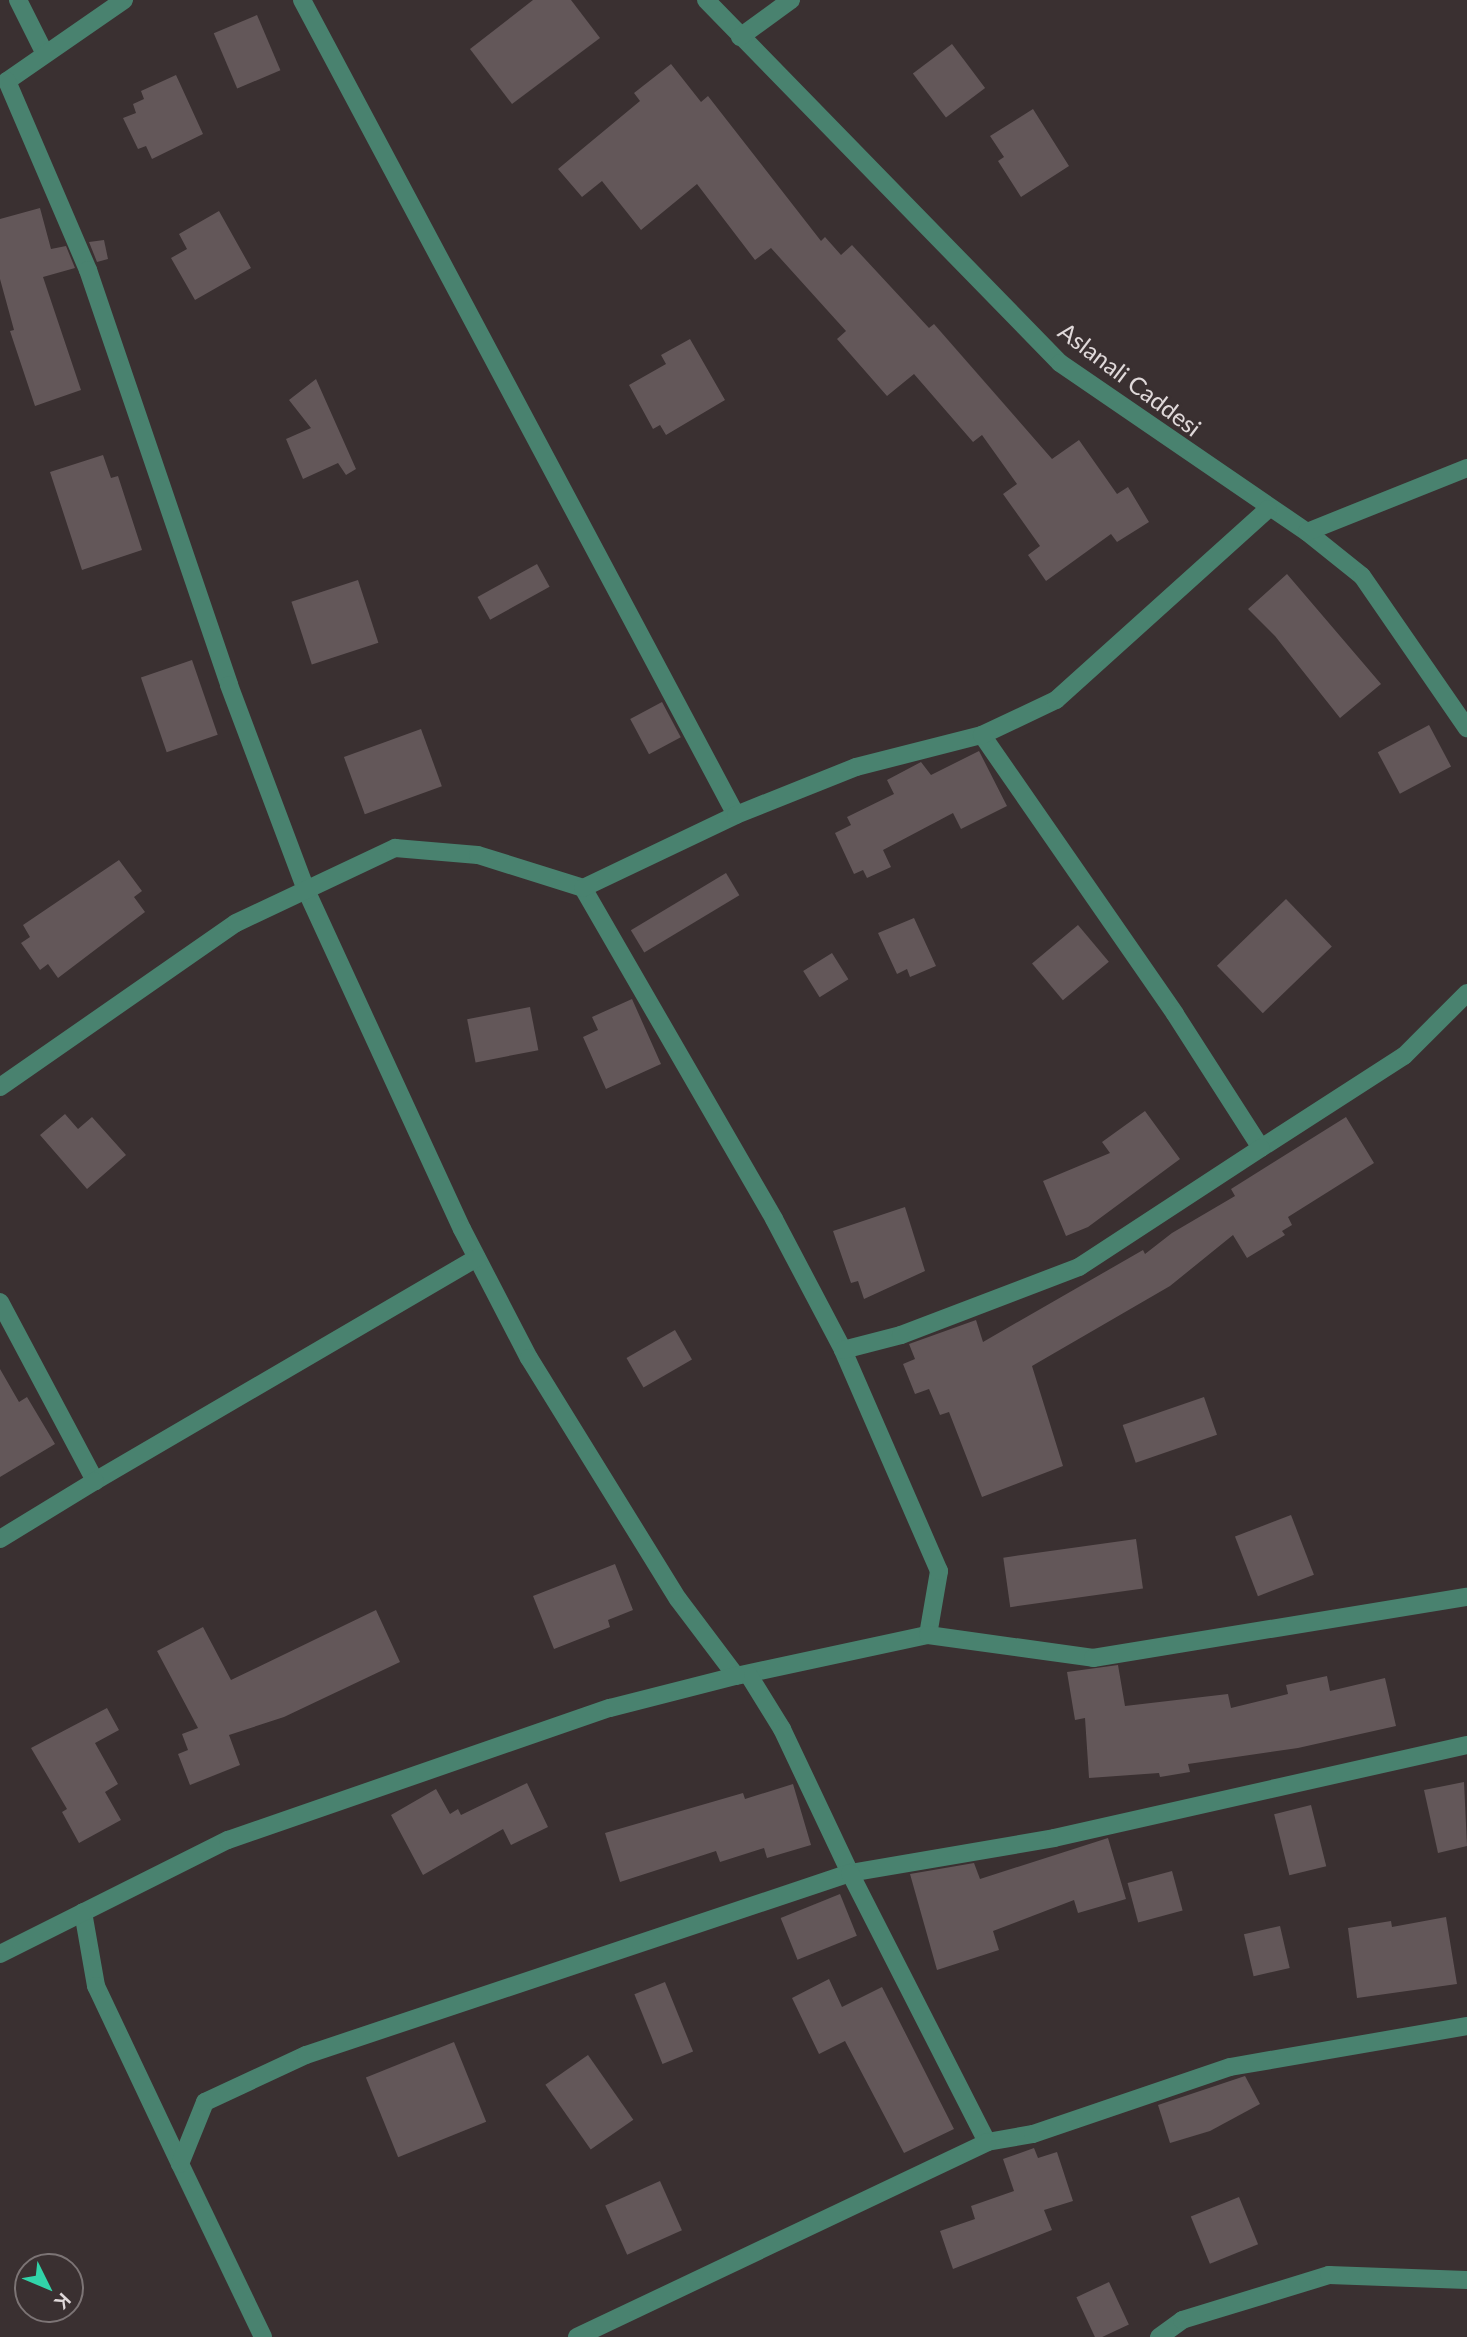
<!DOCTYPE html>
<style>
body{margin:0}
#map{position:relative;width:1467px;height:2337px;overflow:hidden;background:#3a3031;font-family:Lato,sans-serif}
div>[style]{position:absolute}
.building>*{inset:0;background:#635759;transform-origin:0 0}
.minor>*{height:18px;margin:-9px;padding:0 9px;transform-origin:9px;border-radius:9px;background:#49826f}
span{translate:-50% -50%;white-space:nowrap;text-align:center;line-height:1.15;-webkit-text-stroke:5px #3a3031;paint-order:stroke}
.street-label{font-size:24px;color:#e0d9da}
.north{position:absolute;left:14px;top:2253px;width:70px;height:70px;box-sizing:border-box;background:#3a3031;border:2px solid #7c7475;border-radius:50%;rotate:133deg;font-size:19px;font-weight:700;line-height:28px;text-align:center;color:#e0d9da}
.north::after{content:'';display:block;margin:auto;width:24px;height:32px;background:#31d4a9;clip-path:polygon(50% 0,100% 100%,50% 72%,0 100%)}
</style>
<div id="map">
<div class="building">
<i style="clip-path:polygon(533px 0,571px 0,600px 38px,512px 104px,470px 49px)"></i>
<i style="left:257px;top:15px;width:60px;height:47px;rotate:67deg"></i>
<i style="left:952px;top:44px;width:55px;height:49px;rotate:53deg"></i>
<i style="clip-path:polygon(671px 64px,701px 102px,708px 96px,821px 241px,825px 237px,841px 255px,852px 245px,929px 328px,934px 324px,1052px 459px,1079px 440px,1117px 494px,1128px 487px,1149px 522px,1117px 542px,1111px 534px,1046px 581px,1028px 555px,1040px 546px,1003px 494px,1017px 484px,982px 435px,973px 442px,914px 374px,887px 396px,837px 339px,846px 331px,771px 248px,755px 260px,697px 184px,641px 230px,602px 181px,582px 197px,558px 169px,640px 101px,634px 93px)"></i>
<i style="clip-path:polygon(176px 75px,203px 134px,152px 159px,146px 146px,138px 149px,123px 118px,136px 113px,133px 104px,144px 99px,141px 91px)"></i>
<i style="clip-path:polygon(1033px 109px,1069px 166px,1021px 197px,998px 161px,1004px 157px,990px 136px)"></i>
<i style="clip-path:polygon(40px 208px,51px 249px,66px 246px,75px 268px,43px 277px,81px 390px,35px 406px,10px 331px,14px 330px,0 279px,0 219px)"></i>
<i style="clip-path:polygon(219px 211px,251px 268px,195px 300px,171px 258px,187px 249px,179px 234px)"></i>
<i style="clip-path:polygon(104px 240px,108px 259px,97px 262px,89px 242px)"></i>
<i style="clip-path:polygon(690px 339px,725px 400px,666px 435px,660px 425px,653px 429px,629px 385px,666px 364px,661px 355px)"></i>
<i style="clip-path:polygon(316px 379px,356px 469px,346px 475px,338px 463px,303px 479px,286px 439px,311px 428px,289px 400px)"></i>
<i style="clip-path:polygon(103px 455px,111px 478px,118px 476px,142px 550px,82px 570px,50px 472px)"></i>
<i style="left:537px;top:564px;width:26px;height:68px;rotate:61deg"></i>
<i style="clip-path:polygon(1287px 574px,1381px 684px,1340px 718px,1275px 636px,1248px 609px)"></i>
<i style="left:358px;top:580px;width:66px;height:70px;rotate:72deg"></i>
<i style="left:192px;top:660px;width:79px;height:54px;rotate:71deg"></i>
<i style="left:662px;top:702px;width:40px;height:36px;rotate:62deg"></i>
<i style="left:1429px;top:725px;width:47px;height:58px;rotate:62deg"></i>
<i style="left:421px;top:729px;width:61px;height:82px;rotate:70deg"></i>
<i style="clip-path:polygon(979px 751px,1007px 806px,961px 829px,953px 813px,883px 850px,891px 867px,867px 878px,863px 870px,854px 874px,835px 833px,851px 825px,847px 817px,894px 794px,887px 780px,921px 762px,931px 775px)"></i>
<i style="clip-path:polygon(119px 860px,142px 891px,134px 897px,145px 912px,58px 978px,48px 964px,40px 970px,21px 943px,30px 937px,23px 925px)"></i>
<i style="left:726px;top:873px;width:26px;height:111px;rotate:59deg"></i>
<i style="left:1286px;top:899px;width:66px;height:96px;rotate:46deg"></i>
<i style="clip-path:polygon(914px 918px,936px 966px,910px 977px,907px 969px,897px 974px,878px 933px)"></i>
<i style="left:1078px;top:925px;width:48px;height:60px;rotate:50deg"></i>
<i style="left:832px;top:953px;width:31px;height:34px;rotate:58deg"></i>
<i style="clip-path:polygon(632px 999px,661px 1064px,606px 1089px,583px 1037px,598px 1030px,592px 1017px)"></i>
<i style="left:530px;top:1007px;width:44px;height:64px;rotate:79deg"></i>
<i style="clip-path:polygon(1145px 1111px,1180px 1159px,1088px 1227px,1066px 1236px,1043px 1181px,1110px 1153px,1102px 1142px)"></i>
<i style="clip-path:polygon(65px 1114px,78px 1129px,92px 1117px,126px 1155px,87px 1189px,40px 1135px)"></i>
<i style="clip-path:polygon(1346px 1117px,1374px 1163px,1288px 1217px,1292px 1225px,1282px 1231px,1285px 1235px,1247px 1258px,1233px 1235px,1170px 1286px,1032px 1366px,1063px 1466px,982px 1497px,949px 1412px,940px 1415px,929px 1389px,915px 1394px,903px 1364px,915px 1359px,909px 1344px,976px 1320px,983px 1342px,1143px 1250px,1145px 1254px,1172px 1233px,1235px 1196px,1231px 1189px)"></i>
<i style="clip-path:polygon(905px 1207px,925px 1271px,864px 1299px,858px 1281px,851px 1283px,833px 1231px)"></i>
<i style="left:675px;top:1330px;width:34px;height:56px;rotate:60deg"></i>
<i style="clip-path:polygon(0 1369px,19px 1402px,27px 1397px,55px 1444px,0 1477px)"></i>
<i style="left:1204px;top:1397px;width:40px;height:86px;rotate:71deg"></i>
<i style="left:1291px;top:1515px;width:64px;height:60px;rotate:69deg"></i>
<i style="left:1136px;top:1539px;width:50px;height:134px;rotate:82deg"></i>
<i style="clip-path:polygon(615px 1564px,633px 1610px,608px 1620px,610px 1627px,554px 1649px,533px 1596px)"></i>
<i style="clip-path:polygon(376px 1610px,400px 1662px,284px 1717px,229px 1735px,240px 1765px,190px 1785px,178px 1754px,188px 1750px,182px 1734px,198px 1728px,157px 1651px,203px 1627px,231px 1680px)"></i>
<i style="clip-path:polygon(1118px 1665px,1125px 1706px,1228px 1694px,1231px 1708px,1288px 1694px,1286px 1685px,1327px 1676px,1330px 1691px,1385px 1678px,1396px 1726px,1298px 1748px,1188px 1764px,1190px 1772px,1160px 1777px,1159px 1773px,1089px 1778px,1085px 1718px,1075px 1720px,1067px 1672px)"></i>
<i style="clip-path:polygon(107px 1708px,119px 1730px,95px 1743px,118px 1784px,105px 1792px,121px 1820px,79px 1843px,62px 1812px,67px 1809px,31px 1748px)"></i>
<i style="clip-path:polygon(1464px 1782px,1467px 1846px,1438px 1853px,1424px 1790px)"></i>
<i style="clip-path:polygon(527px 1783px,548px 1827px,511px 1845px,503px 1829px,423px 1875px,391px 1815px,436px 1789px,450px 1814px,458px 1809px,461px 1815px)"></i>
<i style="clip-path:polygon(793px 1784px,811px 1845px,767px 1858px,764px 1848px,720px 1862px,716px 1851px,620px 1882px,605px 1833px,743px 1793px,745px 1799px)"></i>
<i style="left:1311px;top:1805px;width:63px;height:38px;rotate:76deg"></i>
<i style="clip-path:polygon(1108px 1838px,1126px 1899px,1078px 1913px,1074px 1900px,993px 1931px,999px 1950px,937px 1970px,910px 1874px,974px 1863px,980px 1879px)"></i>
<i style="left:1172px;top:1871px;width:41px;height:46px;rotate:75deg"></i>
<i style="left:840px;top:1894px;width:45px;height:64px;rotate:68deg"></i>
<i style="clip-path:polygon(1446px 1917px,1457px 1984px,1357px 1998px,1348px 1928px,1391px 1921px,1392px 1927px)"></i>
<i style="left:1280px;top:1926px;width:43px;height:37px;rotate:77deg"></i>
<i style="clip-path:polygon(829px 1979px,842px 2007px,882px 1987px,954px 2129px,904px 2153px,845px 2041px,819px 2054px,792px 1998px)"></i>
<i style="left:665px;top:1982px;width:75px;height:33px;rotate:68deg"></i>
<i style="left:454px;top:2042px;width:86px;height:95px;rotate:68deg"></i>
<i style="left:588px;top:2055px;width:79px;height:52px;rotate:55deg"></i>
<i style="clip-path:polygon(1245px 2076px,1260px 2104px,1210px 2131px,1170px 2143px,1158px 2105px)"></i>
<i style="clip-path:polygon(1034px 2148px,1038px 2158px,1057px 2152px,1073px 2201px,1044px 2210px,1052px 2230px,953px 2269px,940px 2231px,975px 2219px,971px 2206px,1014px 2191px,1003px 2159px)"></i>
<i style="left:660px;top:2181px;width:54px;height:60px;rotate:66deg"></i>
<i style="left:1239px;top:2197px;width:51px;height:52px;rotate:68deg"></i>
<i style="left:1109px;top:2282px;width:47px;height:36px;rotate:65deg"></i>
</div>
<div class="minor">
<i style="left:18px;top:0;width:60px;rotate:63.4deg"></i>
<i style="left:124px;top:0;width:142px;rotate:145.3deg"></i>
<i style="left:7px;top:81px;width:206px;rotate:66.8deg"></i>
<i style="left:88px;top:270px;width:438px;rotate:71.2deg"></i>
<i style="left:229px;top:685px;width:219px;rotate:69.4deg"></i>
<i style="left:306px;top:890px;width:373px;rotate:65.3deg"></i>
<i style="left:462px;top:1229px;width:145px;rotate:62.6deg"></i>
<i style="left:529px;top:1358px;width:283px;rotate:58.3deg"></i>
<i style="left:678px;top:1599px;width:96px;rotate:53deg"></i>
<i style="left:736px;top:1676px;width:196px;rotate:-12.1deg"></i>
<i style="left:928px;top:1635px;width:65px;rotate:-80.2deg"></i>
<i style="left:939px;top:1571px;width:241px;rotate:-113.5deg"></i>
<i style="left:302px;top:0;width:923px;rotate:61.96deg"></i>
<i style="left:706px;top:0;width:507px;rotate:45.72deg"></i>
<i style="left:1060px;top:363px;width:299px;rotate:34.4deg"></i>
<i style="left:1307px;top:532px;width:70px;rotate:38.7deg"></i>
<i style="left:1362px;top:576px;width:185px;rotate:55.4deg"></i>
<i style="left:740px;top:37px;width:63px;rotate:-36deg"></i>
<i style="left:1307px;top:532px;width:172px;rotate:-21.8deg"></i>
<i style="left:982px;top:735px;width:339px;rotate:55.3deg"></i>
<i style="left:1175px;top:1014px;width:159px;rotate:57.3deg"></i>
<i style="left:1261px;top:1148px;width:170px;rotate:-32.8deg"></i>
<i style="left:1404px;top:1056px;width:89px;rotate:-45deg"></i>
<i style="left:583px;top:888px;width:382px;rotate:60deg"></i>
<i style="left:774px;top:1219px;width:148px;rotate:62.2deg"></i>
<i style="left:843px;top:1350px;width:60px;rotate:-14.5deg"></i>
<i style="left:901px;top:1335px;width:191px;rotate:-20.9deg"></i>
<i style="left:1079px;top:1267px;width:217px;rotate:-33.2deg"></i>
<i style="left:0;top:1087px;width:287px;rotate:-34.8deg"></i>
<i style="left:236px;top:923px;width:176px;rotate:-25.3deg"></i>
<i style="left:395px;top:848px;width:83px;rotate:4.8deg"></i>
<i style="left:478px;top:855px;width:110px;rotate:17.4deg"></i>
<i style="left:583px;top:888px;width:170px;rotate:-25.5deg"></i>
<i style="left:736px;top:815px;width:129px;rotate:-21.8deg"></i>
<i style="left:856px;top:767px;width:130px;rotate:-14.3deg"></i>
<i style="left:982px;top:735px;width:82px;rotate:-25.3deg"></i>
<i style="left:1056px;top:700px;width:285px;rotate:-42deg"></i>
<i style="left:0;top:1302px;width:203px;rotate:62deg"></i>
<i style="left:95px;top:1481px;width:442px;rotate:-30.3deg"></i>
<i style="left:0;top:1539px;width:111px;rotate:-31.4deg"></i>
<i style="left:928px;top:1635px;width:167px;rotate:7.9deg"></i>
<i style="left:1093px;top:1658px;width:379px;rotate:-9.3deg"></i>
<i style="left:748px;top:1674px;width:65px;rotate:58.3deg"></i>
<i style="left:782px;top:1729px;width:159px;rotate:64.7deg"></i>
<i style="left:850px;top:1873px;width:207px;rotate:-9.7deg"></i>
<i style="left:1054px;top:1838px;width:423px;rotate:-12.7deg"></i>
<i style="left:83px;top:1912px;width:75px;rotate:80deg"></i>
<i style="left:96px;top:1986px;width:197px;rotate:64.7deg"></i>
<i style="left:0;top:1954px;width:255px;rotate:-26.6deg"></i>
<i style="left:228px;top:1840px;width:404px;rotate:-19.1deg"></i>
<i style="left:610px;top:1708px;width:130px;rotate:-14.3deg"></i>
<i style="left:263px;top:2337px;width:192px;rotate:-115.6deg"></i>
<i style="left:180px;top:2164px;width:67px;rotate:-68deg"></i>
<i style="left:205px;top:2102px;width:111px;rotate:-25deg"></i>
<i style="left:306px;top:2055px;width:574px;rotate:-18.5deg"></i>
<i style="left:850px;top:1873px;width:302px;rotate:63deg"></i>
<i style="left:987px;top:2142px;width:47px;rotate:-9.9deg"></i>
<i style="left:1033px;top:2134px;width:208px;rotate:-18.8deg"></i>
<i style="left:1230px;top:2067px;width:241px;rotate:-9.8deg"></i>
<i style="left:577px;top:2337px;width:454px;rotate:-25.4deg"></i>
<i style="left:1159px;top:2337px;width:29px;rotate:-36deg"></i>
<i style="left:1182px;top:2320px;width:154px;rotate:-17deg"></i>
<i style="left:1329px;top:2275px;width:138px;rotate:2.1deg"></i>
</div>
<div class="street-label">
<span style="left:1130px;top:379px;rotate:37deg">Aslanali Caddesi</span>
</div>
<div class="north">K</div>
</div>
